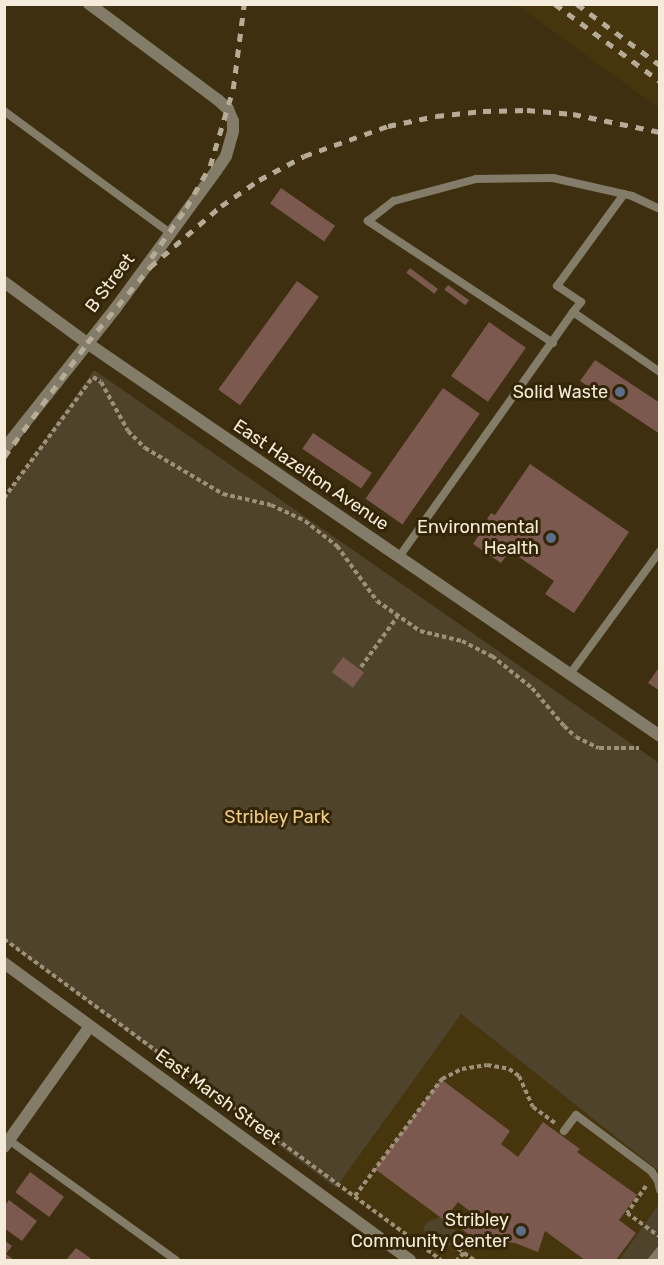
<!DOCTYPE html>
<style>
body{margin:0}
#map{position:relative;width:664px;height:1265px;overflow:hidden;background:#3e2f11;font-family:Rubik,sans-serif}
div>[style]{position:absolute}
.built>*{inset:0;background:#47350e}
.green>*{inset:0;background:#4f432b}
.building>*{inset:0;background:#7b594e;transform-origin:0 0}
.path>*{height:4px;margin-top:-2px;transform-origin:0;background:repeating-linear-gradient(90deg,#9d917a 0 4.5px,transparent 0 7.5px)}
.service>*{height:8px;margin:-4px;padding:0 4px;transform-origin:4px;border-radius:4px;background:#837c68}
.minor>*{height:12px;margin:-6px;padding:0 6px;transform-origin:6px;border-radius:6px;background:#837c68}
.rail>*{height:4.5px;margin-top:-2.25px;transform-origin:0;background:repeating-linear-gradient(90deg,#b6ab96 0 8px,transparent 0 16px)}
.dots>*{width:16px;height:16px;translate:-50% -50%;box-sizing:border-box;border:3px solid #332506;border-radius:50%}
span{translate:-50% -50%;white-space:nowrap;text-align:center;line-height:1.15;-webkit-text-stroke:6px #332506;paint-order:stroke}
.street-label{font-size:18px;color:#f4ebda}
.poi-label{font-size:18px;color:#f4ebda}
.right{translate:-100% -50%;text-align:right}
.park-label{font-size:18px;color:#f1ce87}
.frame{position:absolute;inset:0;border:6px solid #f4ebda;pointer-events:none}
</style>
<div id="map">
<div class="built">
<i style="clip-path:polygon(517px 5px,659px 5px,659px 108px)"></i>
<i style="clip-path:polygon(461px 1014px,659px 1171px,659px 1204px,619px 1260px,439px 1260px,336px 1188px)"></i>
</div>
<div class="green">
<i style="clip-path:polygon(94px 370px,659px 763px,659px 1171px,461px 1014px,336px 1188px,5px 941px,4px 498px)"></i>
<i style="clip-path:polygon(659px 1204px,659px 1260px,619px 1260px)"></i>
<i style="clip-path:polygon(440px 1217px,456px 1231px,456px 1239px,451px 1245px,442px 1246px,432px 1234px,423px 1230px,426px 1223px)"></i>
</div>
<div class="building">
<i style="left:281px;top:188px;width:66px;height:19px;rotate:35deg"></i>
<i style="left:410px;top:268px;width:35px;height:6px;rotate:37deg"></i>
<i style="left:297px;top:281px;width:27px;height:134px;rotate:36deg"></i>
<i style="left:448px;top:285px;width:26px;height:6px;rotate:36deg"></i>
<i style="left:489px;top:322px;width:45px;height:66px;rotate:35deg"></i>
<i style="clip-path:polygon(595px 360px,660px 403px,660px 434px,580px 381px)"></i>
<i style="left:443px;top:388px;width:45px;height:135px;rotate:35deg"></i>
<i style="left:313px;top:433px;width:71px;height:19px;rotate:34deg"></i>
<i style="clip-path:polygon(530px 464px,629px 532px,574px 613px,545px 594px,554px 581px,510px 551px,501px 563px,473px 544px,489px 520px,487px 519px,491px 513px,495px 515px)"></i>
<i style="left:343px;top:657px;width:26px;height:19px;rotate:36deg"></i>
<i style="clip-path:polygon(660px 666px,660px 691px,648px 683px)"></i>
<i style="clip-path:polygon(441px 1079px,510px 1131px,501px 1144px,518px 1157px,543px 1122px,580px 1149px,577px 1152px,637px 1195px,619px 1220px,636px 1233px,616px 1260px,585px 1260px,545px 1231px,538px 1252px,515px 1243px,504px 1242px,489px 1250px,459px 1227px,471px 1212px,458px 1202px,444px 1220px,375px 1169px)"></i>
<i style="left:30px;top:1172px;width:42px;height:25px;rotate:36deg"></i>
<i style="clip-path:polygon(9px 1200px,37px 1221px,22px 1241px,4px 1228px,4px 1206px)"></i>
<i style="clip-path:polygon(4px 1240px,12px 1246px,6px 1254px,14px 1260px,4px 1260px)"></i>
<i style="clip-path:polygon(76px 1248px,93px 1260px,66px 1260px)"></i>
</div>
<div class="path">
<i style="left:4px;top:498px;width:150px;rotate:-53.7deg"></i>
<i style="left:93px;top:377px;width:9px;rotate:32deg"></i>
<i style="left:101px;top:382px;width:56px;rotate:61.1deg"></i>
<i style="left:128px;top:431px;width:24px;rotate:45deg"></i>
<i style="left:145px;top:448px;width:91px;rotate:30.5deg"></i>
<i style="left:223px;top:494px;width:49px;rotate:12.9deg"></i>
<i style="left:271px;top:505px;width:38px;rotate:25deg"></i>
<i style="left:305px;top:521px;width:41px;rotate:38deg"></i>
<i style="left:337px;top:546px;width:68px;rotate:54deg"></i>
<i style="left:377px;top:601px;width:52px;rotate:34.9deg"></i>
<i style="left:420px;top:631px;width:43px;rotate:13.4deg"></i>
<i style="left:462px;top:641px;width:34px;rotate:27deg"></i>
<i style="left:492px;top:656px;width:51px;rotate:38.7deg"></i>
<i style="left:532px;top:688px;width:50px;rotate:49.9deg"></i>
<i style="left:564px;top:726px;width:16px;rotate:43deg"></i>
<i style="left:576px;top:737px;width:25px;rotate:26deg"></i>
<i style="left:599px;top:748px;width:40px"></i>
<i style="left:361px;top:667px;width:62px;rotate:-54.2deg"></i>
<i style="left:4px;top:939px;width:542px;rotate:36.3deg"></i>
<i style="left:646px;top:1186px;width:33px;rotate:125deg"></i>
<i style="left:627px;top:1213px;width:39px;rotate:36deg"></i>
<i style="left:355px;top:1196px;width:146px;rotate:-53.4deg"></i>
<i style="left:442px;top:1079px;width:22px;rotate:-27deg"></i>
<i style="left:462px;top:1069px;width:25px;rotate:-9deg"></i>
<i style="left:487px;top:1065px;width:22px;rotate:10deg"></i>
<i style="left:509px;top:1069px;width:12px;rotate:35deg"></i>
<i style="left:519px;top:1076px;width:34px;rotate:66deg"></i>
<i style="left:533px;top:1107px;width:27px;rotate:36deg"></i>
<i style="left:452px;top:1244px;width:15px;rotate:37deg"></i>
<i style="left:464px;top:1253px;width:10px;rotate:135deg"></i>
<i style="left:464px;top:1253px;width:12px;rotate:35deg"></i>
</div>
<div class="service">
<i style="left:4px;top:111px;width:205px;rotate:36.3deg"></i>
<i style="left:573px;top:312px;width:13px;rotate:-51deg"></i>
<i style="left:581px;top:302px;width:29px;rotate:-146deg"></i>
<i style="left:557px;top:286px;width:114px;rotate:-53.9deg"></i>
<i style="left:553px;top:343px;width:222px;rotate:-146.6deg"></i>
<i style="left:368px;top:221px;width:33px;rotate:-38deg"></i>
<i style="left:394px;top:201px;width:85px;rotate:-15deg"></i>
<i style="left:476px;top:179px;width:77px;rotate:-0.7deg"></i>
<i style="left:553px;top:178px;width:81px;rotate:12.8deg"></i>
<i style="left:632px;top:196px;width:31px;rotate:25deg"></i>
<i style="left:399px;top:557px;width:301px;rotate:-54.6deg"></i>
<i style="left:573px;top:312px;width:106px;rotate:34.6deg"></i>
<i style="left:570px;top:674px;width:152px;rotate:-53.8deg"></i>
<i style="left:564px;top:1131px;width:20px;rotate:-53deg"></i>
<i style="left:576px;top:1115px;width:94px;rotate:36.7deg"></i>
<i style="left:651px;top:1171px;width:12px;rotate:55deg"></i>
<i style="left:658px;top:1181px;width:9px;rotate:77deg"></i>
<i style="left:6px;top:1138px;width:209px;rotate:35.7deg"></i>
<i style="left:652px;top:1260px;width:13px;rotate:-51deg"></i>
</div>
<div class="minor">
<i style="left:4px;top:282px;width:103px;rotate:36.3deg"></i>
<i style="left:87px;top:343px;width:695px;rotate:34.44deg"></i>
<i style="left:4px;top:449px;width:179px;rotate:-51.6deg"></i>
<i style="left:115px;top:309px;width:171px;rotate:-53.8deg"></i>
<i style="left:216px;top:171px;width:18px;rotate:-56deg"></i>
<i style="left:226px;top:156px;width:26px;rotate:-74deg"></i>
<i style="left:233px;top:131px;width:10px;rotate:-90deg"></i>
<i style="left:233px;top:121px;width:13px;rotate:-113deg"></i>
<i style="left:228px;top:109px;width:13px;rotate:-138deg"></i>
<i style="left:218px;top:100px;width:161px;rotate:-143.3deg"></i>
<i style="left:4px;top:963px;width:503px;rotate:36.19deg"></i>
<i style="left:4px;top:1147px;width:148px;rotate:-54.6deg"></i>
</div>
<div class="rail">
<i style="left:555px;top:4px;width:130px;rotate:36.3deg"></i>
<i style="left:577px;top:4px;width:103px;rotate:36.3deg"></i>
<i style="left:151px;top:258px;width:61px;rotate:-55deg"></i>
<i style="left:186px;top:208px;width:48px;rotate:-60.3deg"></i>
<i style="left:210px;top:166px;width:80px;rotate:-73.4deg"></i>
<i style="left:233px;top:89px;width:86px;rotate:-82.6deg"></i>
<i style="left:4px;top:457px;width:141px;rotate:-53.9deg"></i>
<i style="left:87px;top:343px;width:99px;rotate:-50.3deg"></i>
<i style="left:150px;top:267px;width:94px;rotate:-40.7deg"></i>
<i style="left:221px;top:206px;width:46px;rotate:-34.4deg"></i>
<i style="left:259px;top:180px;width:51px;rotate:-28.1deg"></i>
<i style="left:304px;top:156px;width:89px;rotate:-19.7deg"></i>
<i style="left:388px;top:126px;width:49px;rotate:-11.8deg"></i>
<i style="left:436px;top:116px;width:47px;rotate:-6.1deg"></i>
<i style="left:483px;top:111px;width:44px;rotate:-1.3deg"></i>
<i style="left:527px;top:110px;width:46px;rotate:5deg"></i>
<i style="left:573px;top:114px;width:89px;rotate:11.7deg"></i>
</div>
<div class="dots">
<i style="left:620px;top:392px;background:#5c6f8a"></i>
<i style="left:551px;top:538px;background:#5c6f8a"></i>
<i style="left:521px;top:1231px;background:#5c6f8a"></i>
</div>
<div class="street-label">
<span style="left:110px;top:283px;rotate:-53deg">B Street</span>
<span style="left:311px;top:475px;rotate:34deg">East Hazelton Avenue</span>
<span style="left:218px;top:1097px;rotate:36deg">East Marsh Street</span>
</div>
<div class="poi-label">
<span class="right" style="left:608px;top:392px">Solid Waste</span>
<span class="right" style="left:539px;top:538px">Environmental<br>Health</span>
<span class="right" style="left:509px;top:1231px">Stribley<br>Community Center</span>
</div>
<div class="park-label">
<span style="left:277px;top:817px">Stribley Park</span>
</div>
<div class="frame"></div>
</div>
